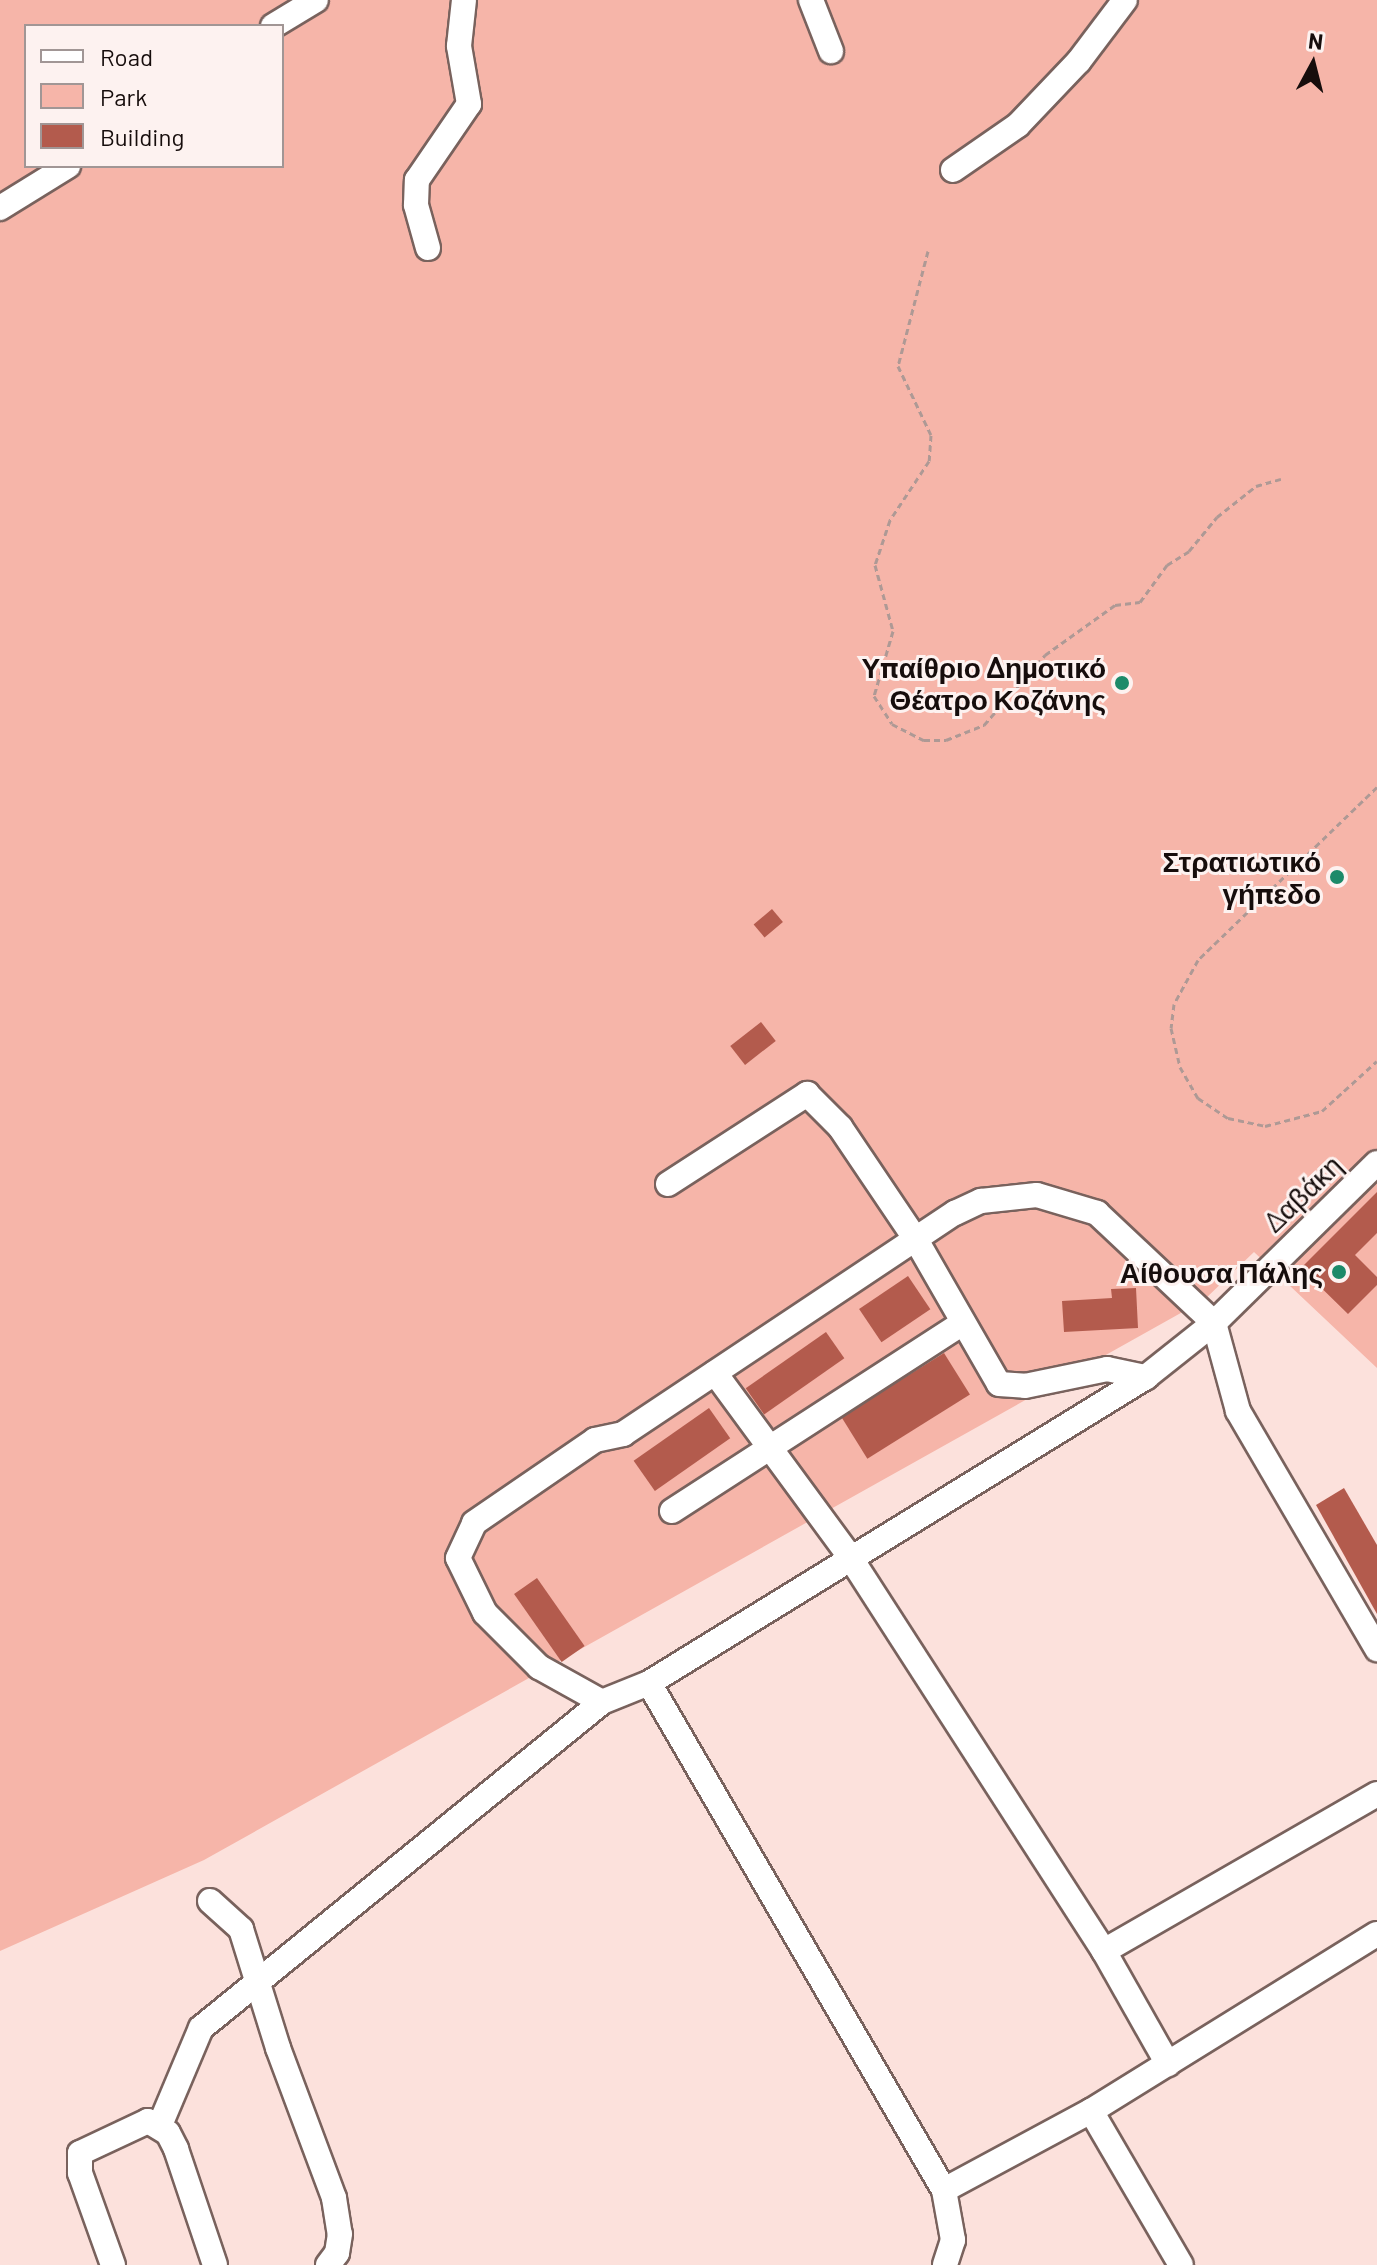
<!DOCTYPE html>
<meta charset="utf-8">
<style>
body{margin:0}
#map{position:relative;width:1377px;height:2265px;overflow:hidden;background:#fce1dc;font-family:Barlow,sans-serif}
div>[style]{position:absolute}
.green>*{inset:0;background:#f6b5a9}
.building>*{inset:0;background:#b35b4d;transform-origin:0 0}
.path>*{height:3px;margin-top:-1.5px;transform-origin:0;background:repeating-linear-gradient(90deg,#ae9995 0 6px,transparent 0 10px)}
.roads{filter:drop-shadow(2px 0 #79625d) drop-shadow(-2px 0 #79625d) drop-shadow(0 2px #79625d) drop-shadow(0 -2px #79625d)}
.minor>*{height:24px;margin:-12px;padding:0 12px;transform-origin:12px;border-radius:12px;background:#fff}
.dots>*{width:22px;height:22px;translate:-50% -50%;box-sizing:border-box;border:4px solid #fdf2f0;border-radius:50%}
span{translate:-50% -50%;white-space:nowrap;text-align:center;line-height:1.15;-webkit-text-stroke:6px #fdf2f0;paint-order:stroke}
.poi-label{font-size:28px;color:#160d0c;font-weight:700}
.right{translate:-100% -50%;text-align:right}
.street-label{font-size:28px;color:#160d0c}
.legend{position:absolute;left:24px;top:24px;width:260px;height:144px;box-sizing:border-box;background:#fdf2f0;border:2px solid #a19695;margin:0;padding:10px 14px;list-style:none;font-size:24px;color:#160d0c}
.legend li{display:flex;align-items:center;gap:16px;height:40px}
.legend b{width:40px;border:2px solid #a19695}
.north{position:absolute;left:1273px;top:24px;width:80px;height:80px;-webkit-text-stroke:6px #fdf2f0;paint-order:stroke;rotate:7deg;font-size:22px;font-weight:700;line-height:32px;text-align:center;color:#160d0c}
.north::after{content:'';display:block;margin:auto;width:28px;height:36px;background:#160d0c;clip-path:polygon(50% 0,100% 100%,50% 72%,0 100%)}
</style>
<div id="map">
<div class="green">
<i style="clip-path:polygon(evenodd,0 0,1377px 0,1377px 1368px,1254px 1252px,1204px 1300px,204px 1860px,0 1951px,0 0,26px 26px,282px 26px,282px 166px,26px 166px,26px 26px)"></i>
</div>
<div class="building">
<i style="left:772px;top:909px;width:17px;height:24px;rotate:50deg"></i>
<i style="left:761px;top:1022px;width:24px;height:39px;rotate:52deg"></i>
<i style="clip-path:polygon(1377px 1192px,1377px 1233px,1355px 1255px,1377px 1277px,1377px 1285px,1348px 1314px,1301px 1268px)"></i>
<i style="left:908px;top:1276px;width:40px;height:59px;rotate:56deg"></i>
<i style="clip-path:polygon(1136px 1288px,1138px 1328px,1064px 1332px,1062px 1301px,1112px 1298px,1111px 1289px)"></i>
<i style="left:826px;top:1332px;width:32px;height:98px;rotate:55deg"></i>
<i style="left:944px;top:1353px;width:49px;height:121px;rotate:58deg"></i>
<i style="left:709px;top:1408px;width:37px;height:92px;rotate:55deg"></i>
<i style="clip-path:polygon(1344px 1488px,1377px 1545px,1377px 1614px,1316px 1505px)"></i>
<i style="left:537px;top:1578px;width:83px;height:28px;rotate:55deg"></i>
</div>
<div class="path">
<i style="left:928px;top:251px;width:119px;rotate:104.6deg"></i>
<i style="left:898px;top:366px;width:76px;rotate:64.4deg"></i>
<i style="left:931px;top:435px;width:26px;rotate:94deg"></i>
<i style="left:929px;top:461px;width:71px;rotate:123.5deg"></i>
<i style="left:890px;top:520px;width:47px;rotate:108.4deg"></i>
<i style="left:875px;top:565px;width:68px;rotate:74.7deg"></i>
<i style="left:893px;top:631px;width:68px;rotate:106.3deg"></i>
<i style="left:874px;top:696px;width:33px;rotate:57deg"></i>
<i style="left:892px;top:724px;width:36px;rotate:27deg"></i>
<i style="left:924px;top:740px;width:22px"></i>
<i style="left:946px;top:740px;width:41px;rotate:-21.5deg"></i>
<i style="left:984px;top:725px;width:93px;rotate:-48.9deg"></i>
<i style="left:1045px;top:655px;width:86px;rotate:-35.5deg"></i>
<i style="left:1115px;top:605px;width:25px;rotate:-7deg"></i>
<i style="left:1140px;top:602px;width:46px;rotate:-53.9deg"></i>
<i style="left:1167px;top:565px;width:26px;rotate:-32deg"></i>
<i style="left:1189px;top:551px;width:44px;rotate:-50.5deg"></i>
<i style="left:1217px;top:517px;width:50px;rotate:-38.5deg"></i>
<i style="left:1256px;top:486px;width:26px;rotate:-16deg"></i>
<i style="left:1377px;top:787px;width:249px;rotate:136deg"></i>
<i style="left:1198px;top:960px;width:50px;rotate:118.6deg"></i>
<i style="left:1174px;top:1004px;width:24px;rotate:97deg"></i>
<i style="left:1171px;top:1028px;width:40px;rotate:77deg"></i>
<i style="left:1180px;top:1067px;width:36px;rotate:60deg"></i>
<i style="left:1198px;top:1098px;width:36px;rotate:34deg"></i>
<i style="left:1228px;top:1118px;width:38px;rotate:12deg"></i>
<i style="left:1265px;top:1126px;width:59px;rotate:-14.7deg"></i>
<i style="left:1322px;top:1111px;width:74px;rotate:-42.3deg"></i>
</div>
<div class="roads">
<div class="minor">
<i style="left:811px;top:0;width:55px;rotate:68.6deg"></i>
<i style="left:273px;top:26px;width:50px;rotate:-31.2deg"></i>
<i style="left:953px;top:170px;width:79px;rotate:-34.7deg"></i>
<i style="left:1018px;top:125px;width:88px;rotate:-46.4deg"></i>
<i style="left:1079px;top:61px;width:76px;rotate:-53deg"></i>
<i style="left:0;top:208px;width:80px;rotate:-31.7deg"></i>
<i style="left:428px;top:248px;width:45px;rotate:-105.6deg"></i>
<i style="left:416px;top:205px;width:25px;rotate:-88deg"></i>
<i style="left:417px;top:180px;width:92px;rotate:-55.6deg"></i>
<i style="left:469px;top:104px;width:59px;rotate:-99.8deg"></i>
<i style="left:459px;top:46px;width:46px;rotate:-83.8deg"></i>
<i style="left:668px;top:1184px;width:166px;rotate:-32.9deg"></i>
<i style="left:807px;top:1094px;width:47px;rotate:45deg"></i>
<i style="left:840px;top:1127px;width:134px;rotate:56deg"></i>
<i style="left:915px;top:1238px;width:168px;rotate:60.1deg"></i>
<i style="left:999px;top:1384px;width:26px;rotate:4deg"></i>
<i style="left:1025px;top:1386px;width:84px;rotate:-11.7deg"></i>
<i style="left:1107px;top:1369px;width:40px;rotate:12deg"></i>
<i style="left:715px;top:1373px;width:228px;rotate:53.7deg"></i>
<i style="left:850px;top:1557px;width:469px;rotate:57.2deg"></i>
<i style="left:1104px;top:1951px;width:130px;rotate:60.5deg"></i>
<i style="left:672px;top:1511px;width:346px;rotate:-32.9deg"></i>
<i style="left:649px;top:1683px;width:587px;rotate:59.81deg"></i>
<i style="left:944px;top:2190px;width:167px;rotate:-28.3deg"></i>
<i style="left:1091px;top:2111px;width:336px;rotate:-31.8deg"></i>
<i style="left:602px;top:1702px;width:72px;rotate:-150.9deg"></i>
<i style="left:539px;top:1667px;width:76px;rotate:-135deg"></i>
<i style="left:485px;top:1613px;width:61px;rotate:-116.1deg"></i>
<i style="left:458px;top:1558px;width:38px;rotate:-65deg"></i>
<i style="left:474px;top:1523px;width:147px;rotate:-34.4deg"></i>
<i style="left:595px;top:1440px;width:29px;rotate:-12deg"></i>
<i style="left:623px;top:1434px;width:399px;rotate:-33.7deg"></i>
<i style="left:955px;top:1213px;width:29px;rotate:-25deg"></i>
<i style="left:981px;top:1201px;width:56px;rotate:-6.1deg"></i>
<i style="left:1037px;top:1195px;width:63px;rotate:16.7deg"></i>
<i style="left:1097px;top:1213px;width:161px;rotate:43.2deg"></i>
<i style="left:1214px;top:1323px;width:91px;rotate:74.7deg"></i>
<i style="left:1238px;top:1411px;width:276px;rotate:59.7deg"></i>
<i style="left:210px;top:1901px;width:42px;rotate:42.1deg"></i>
<i style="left:241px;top:1929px;width:125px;rotate:72.7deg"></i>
<i style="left:278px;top:2048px;width:160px;rotate:69.5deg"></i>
<i style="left:334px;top:2198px;width:36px;rotate:81deg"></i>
<i style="left:340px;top:2234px;width:19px;rotate:99deg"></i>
<i style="left:337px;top:2253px;width:15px;rotate:127deg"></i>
<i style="left:1104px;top:1951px;width:315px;rotate:-29.9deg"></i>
<i style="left:1091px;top:2111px;width:178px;rotate:59.7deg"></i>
<i style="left:160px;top:2125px;width:105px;rotate:-67.1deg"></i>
<i style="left:201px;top:2028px;width:517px;rotate:-39.11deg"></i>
<i style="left:602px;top:1702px;width:51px;rotate:-22deg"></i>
<i style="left:649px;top:1683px;width:584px;rotate:-31.62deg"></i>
<i style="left:1146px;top:1377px;width:87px;rotate:-38.5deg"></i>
<i style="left:1214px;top:1323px;width:228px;rotate:-44.5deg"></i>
<i style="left:944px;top:2190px;width:51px;rotate:79.8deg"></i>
<i style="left:953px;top:2240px;width:26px;rotate:108deg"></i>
<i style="left:113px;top:2265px;width:98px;rotate:-109.7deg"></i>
<i style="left:80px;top:2173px;width:20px;rotate:-90deg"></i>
<i style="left:80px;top:2153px;width:75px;rotate:-25.2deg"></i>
<i style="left:148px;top:2121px;width:23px;rotate:31deg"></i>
<i style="left:168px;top:2133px;width:18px;rotate:63deg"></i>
<i style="left:176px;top:2149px;width:122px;rotate:71.4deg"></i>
</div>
</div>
<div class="dots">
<i style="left:1122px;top:683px;background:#1c8a69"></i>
<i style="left:1337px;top:877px;background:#1c8a69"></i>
<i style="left:1339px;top:1272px;background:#1c8a69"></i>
</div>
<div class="poi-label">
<span class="right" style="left:1106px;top:683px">Υπαίθριο Δημοτικό<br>Θέατρο Κοζάνης</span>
<span class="right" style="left:1321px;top:877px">Στρατιωτικό<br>γήπεδο</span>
<span class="right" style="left:1323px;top:1272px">Αίθουσα Πάλης</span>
</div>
<div class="street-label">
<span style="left:1302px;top:1193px;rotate:-44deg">Δαβάκη</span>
</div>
<ul class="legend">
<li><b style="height:10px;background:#fff"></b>Road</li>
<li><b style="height:22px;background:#f6b5a9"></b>Park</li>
<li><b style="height:22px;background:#b35b4d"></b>Building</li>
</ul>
<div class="north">N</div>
</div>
